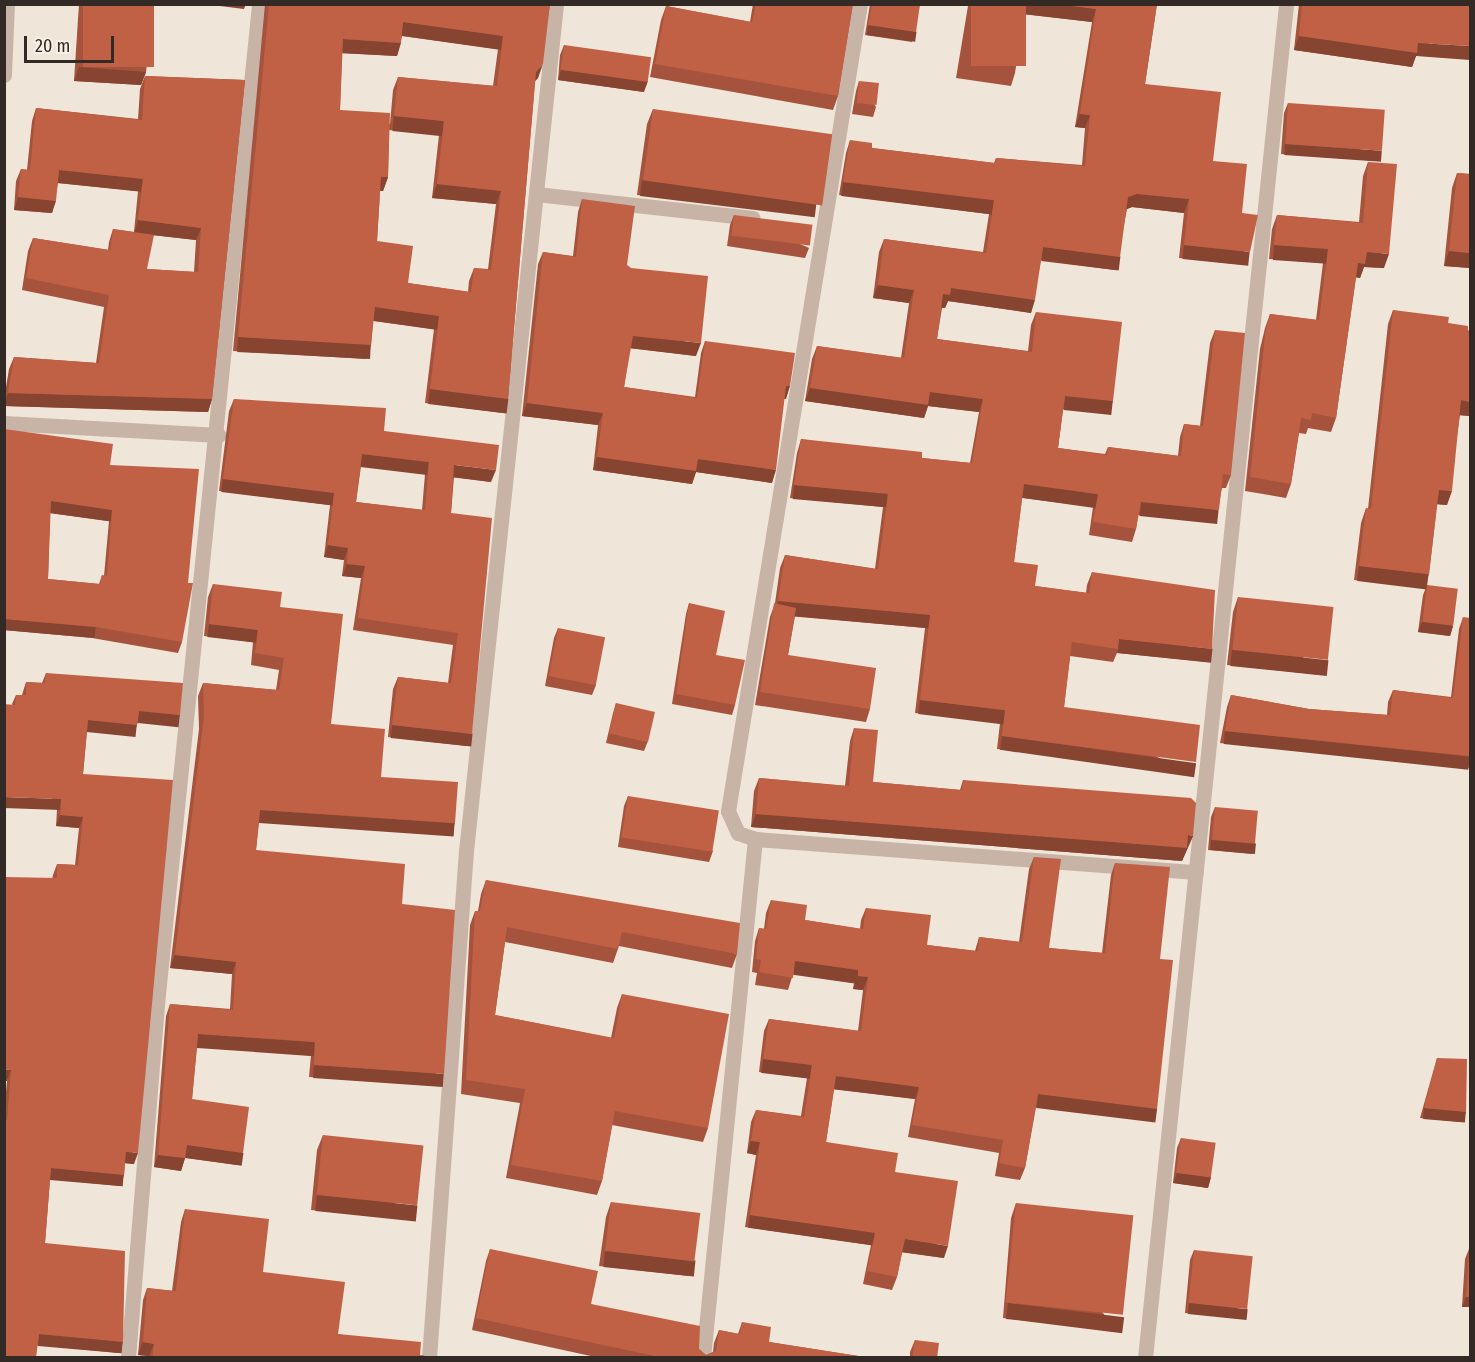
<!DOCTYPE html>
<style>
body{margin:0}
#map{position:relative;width:1475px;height:1362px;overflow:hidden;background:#f0e5d9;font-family:"Fira Sans Condensed",sans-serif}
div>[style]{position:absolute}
.service>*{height:15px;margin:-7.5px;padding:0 7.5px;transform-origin:7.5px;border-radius:7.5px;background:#c7b4a6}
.minor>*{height:15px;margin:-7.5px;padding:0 7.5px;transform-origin:7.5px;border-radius:7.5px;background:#c7b4a6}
.wall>*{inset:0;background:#a5533c}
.shaded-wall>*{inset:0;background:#864431;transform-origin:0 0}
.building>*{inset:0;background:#c06146;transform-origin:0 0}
span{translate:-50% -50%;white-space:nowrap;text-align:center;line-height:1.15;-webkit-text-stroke:4.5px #f8efe5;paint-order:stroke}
.frame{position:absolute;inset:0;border:6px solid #332a26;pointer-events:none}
.scale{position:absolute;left:24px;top:36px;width:90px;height:27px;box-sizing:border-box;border:3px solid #332a26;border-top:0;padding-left:8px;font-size:18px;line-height:21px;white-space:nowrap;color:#332a26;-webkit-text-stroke:4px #f8efe5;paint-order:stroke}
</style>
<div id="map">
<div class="service">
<i style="left:536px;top:194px;width:218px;rotate:6.3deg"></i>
</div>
<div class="minor">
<i style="left:860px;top:4px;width:818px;rotate:99.29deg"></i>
<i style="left:728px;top:811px;width:24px;rotate:66deg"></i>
<i style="left:738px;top:833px;width:18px;rotate:19deg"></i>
<i style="left:755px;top:839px;width:442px;rotate:4.3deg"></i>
<i style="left:4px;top:75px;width:71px;rotate:-87.6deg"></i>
<i style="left:4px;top:423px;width:215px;rotate:3.2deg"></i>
<i style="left:128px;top:1358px;width:365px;rotate:-85.3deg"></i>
<i style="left:158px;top:994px;width:995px;rotate:-84.17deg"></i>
<i style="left:429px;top:1358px;width:508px;rotate:-85.83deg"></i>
<i style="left:466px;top:851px;width:852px;rotate:-83.93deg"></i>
<i style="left:703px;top:1358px;width:522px;rotate:-84.28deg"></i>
<i style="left:1145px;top:1358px;width:1361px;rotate:-84.05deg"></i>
</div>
<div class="wall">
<i style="clip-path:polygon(79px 4px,154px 4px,146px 72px,141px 85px,74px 81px)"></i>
<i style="clip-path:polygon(evenodd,265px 4px,550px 4px,538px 78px,535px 81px,508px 399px,503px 413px,425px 403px,434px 329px,373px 321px,371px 345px,366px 359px,233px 351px,265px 4px,402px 36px,498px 49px,493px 86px,398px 77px,393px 90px,390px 124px,340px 110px,342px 53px,397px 56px,402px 36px,265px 4px,389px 130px,439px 135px,432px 198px,496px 204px,488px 269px,474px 268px,469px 281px,468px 292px,408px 283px,377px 241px,380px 191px,383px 191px,388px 177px,389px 130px)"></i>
<i style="clip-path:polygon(753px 4px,853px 4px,838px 96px,833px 110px,650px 77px,661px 20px,666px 6px,750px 22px)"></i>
<i style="clip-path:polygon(870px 4px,920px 4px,912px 42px,865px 35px)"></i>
<i style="clip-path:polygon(952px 4px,1157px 4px,1145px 84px,1213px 161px,1242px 213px,1245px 265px,1179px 258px,1184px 213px,1132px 207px,1127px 209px,1115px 270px,1041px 260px,1031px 313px,948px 301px,945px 308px,942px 308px,937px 339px,1028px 351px,1031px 325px,1036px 312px,1113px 401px,1108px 414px,1063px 409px,1058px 448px,1105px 454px,1108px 447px,1178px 456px,1180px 437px,1184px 424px,1200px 426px,1210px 343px,1215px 330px,1231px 475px,1226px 488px,1222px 488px,1215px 523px,1138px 515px,1136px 529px,1132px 542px,1089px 535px,1093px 507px,1022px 498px,1014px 562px,1035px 586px,1086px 593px,1087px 585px,1092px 572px,1208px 662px,1117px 653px,1113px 662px,1070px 656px,1064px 707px,1191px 775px,997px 749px,1000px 723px,915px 713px,925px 628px,795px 616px,788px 655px,870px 709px,866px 722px,755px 705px,770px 617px,775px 603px,780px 568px,785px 555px,875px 569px,883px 507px,790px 498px,797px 453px,801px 439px,922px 458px,970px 463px,979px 412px,928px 406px,924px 418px,805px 401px,812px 359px,817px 346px,901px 358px,909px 303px,873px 298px,879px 252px,884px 239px,983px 252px,989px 214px,839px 195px,846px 153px,850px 140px,872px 148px,994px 163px,996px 158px,1082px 165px,1085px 128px,1075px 127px,1092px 22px,1024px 14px,1015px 73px,1011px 86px,956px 78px,968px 6px)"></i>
<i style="clip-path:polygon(1299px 4px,1470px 4px,1416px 56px,1412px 67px,1294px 50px)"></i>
<i style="clip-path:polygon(564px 45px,644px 92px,558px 80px,560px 55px)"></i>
<i style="clip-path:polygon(evenodd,145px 76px,245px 80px,212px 399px,208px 412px,4px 406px,4px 399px,9px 369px,14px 357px,96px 363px,104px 307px,22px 290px,28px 251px,33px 238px,108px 250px,109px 242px,113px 229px,134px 232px,138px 191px,58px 183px,52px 213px,14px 210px,16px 181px,21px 169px,27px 170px,32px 121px,36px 108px,138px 119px,140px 89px,145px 76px,144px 234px,196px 240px,194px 272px,147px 269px,144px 234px)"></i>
<i style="clip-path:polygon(859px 81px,876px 107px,873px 117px,852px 114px,856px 91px)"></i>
<i style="clip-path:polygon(1288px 103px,1378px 161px,1281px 154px,1284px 113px)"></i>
<i style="clip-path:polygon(653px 109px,817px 200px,811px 215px,637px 195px,647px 124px)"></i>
<i style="clip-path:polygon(1368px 162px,1384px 268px,1364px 267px,1360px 278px,1356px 277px,1336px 418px,1331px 432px,1308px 428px,1306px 434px,1299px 433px,1291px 484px,1286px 498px,1245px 491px,1260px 349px,1265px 328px,1270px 314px,1316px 320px,1323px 263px,1269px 259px,1272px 229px,1277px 215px,1359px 222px,1363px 176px)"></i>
<i style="clip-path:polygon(1457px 173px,1470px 174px,1470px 268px,1444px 266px,1452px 188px)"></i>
<i style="clip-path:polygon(582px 199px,627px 265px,696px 356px,630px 348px,624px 387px,695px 397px,701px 353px,705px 341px,786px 399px,784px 399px,772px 483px,696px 472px,692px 484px,593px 470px,598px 425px,522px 416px,538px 264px,543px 252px,573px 256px,578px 212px)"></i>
<i style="clip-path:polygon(734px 215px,809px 248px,805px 258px,727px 246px,730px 225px)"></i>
<i style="clip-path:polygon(1393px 310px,1448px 323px,1470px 331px,1470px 416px,1460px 415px,1447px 505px,1437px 504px,1429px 574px,1424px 588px,1354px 580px,1361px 523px,1366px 508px,1368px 509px,1388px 324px)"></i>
<i style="clip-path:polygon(evenodd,234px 399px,384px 431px,491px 482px,454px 477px,451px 513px,467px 746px,388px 737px,393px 689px,398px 677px,448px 683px,453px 645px,353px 630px,361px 578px,342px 576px,344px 560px,324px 557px,330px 505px,219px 491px,229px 411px,234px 399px,361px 466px,425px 474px,422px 510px,356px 502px,361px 466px)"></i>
<i style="clip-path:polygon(evenodd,4px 429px,110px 465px,182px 642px,178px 653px,92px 638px,4px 630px,4px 429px,50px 513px,109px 521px,104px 576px,102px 575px,99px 584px,48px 579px,50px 513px)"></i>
<i style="clip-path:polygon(213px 584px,280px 607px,331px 724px,381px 777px,455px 823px,450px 835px,259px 822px,256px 850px,402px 904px,439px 1086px,309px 1077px,311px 1055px,197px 1047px,192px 1099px,243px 1153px,238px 1165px,185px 1158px,181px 1171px,154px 1167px,166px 1016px,170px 1004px,230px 1009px,232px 974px,170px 968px,199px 729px,198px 696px,203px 683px,276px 690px,279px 670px,251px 665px,253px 642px,204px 636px,208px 597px)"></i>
<i style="clip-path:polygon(1427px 585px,1453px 626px,1450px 636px,1418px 632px,1423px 595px)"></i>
<i style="clip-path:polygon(1238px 597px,1322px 675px,1227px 665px,1233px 612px)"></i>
<i style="clip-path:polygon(689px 603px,716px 655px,735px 705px,732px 715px,672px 704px,686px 614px)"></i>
<i style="clip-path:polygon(1463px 617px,1470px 768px,1220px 743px,1227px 707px,1231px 695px,1309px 709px,1387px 715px,1388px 702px,1393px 690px,1451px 697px,1459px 629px)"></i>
<i style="clip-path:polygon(558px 628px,596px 685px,592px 695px,545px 686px,554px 638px)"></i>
<i style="clip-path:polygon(46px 673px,180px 715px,176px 726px,138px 722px,133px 736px,87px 731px,83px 774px,134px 1164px,125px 1163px,124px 1175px,120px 1186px,50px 1179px,45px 1243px,123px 1342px,119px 1353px,38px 1345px,4px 1358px,4px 1113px,7px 1081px,53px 875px,57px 864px,75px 865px,79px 828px,56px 826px,57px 810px,12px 704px,16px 695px,22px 695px,26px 682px,42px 683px)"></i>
<i style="clip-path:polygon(616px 703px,648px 741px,644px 751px,606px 743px,613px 713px)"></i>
<i style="clip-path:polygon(854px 728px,873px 782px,960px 790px,963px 780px,1193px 836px,1182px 861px,751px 827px,754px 791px,759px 778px,845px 786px,850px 741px)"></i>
<i style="clip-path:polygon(628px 796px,713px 851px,709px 862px,618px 847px,624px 806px)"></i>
<i style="clip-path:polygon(1215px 807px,1256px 844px,1252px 854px,1208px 850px,1211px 817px)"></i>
<i style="clip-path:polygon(1034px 857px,1049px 948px,1102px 953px,1111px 875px,1115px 863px,1160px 959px,1157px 1109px,1152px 1121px,1036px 1107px,1025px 1168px,1020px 1180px,995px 1176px,999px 1153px,908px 1137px,915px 1099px,834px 1089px,826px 1142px,895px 1172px,944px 1258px,902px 1252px,897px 1277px,892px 1290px,863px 1284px,871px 1245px,745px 1227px,756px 1155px,747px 1153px,751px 1122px,756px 1110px,801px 1116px,807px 1078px,759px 1072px,764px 1031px,769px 1019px,858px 1031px,863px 990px,853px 989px,854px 983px,793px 974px,788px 990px,755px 985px,757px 973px,752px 972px,755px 941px,759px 928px,764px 929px,766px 913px,771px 900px,805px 920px,860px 929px,861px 920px,866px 908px,927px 945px,975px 951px,979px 937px,1019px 942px,1029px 869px)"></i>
<i style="clip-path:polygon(486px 880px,737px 954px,732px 968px,619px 946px,613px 963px,505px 942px,495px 1015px,611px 1038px,617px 1008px,622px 994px,708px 1128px,703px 1142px,612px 1125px,602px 1181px,597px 1195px,506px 1178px,520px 1103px,461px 1094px,470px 925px,475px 911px,478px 911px,481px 894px)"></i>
<i style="clip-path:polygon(1437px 1058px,1466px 1112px,1462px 1122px,1420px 1118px)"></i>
<i style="clip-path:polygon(323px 1135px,412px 1220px,311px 1210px,317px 1150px)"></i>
<i style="clip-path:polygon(1181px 1138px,1211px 1177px,1208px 1188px,1173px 1183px,1177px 1148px)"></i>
<i style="clip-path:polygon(611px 1202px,689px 1276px,599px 1266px,606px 1217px)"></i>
<i style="clip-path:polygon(1016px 1203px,1118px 1332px,1003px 1318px,1011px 1218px)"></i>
<i style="clip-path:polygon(185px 1209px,338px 1334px,420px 1355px,435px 1358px,149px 1358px,149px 1356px,138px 1355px,143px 1300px,147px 1288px,172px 1291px,181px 1222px)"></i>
<i style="clip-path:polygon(490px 1249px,591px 1304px,699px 1349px,706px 1355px,713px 1352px,714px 1343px,719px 1330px,738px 1334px,742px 1322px,769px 1342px,871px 1358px,600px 1358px,472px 1330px,486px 1261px)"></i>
<i style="clip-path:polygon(1469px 1249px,1470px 1307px,1462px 1307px,1465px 1259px)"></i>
<i style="clip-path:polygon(1194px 1250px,1245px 1319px,1185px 1313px,1190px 1260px)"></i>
<i style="clip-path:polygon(915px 1340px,937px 1358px,910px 1358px,910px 1352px)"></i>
</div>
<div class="shaded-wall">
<i style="clip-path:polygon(204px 4px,246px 4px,244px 9px)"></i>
<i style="clip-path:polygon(952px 4px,968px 4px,968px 6px)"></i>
<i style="clip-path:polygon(1025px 4px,1056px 4px,1096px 9px,1092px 22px,1022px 14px)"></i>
<i style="left:403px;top:22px;width:101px;height:14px;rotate:8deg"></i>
<i style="left:868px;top:25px;width:49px;height:10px;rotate:8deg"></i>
<i style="clip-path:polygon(1299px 36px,1470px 46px,1470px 60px,1416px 56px,1412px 67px,1294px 50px)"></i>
<i style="clip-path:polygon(343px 39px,401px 43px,397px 56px,338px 53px)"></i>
<i style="clip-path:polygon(543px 64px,538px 78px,531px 85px,536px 72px)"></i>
<i style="clip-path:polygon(79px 67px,146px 72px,141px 85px,74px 81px)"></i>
<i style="clip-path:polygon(561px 70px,648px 81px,644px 92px,558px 80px)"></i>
<i style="clip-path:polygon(1080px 114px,1090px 115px,1085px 128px,1075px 127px)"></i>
<i style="left:394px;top:116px;width:50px;height:15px;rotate:6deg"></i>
<i style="left:1285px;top:144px;width:97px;height:11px;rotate:4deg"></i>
<i style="left:59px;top:170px;width:84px;height:13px;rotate:6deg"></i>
<i style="clip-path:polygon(381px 177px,388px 177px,383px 191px,376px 190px)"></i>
<i style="left:642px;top:180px;width:176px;height:16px;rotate:7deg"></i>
<i style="left:843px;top:182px;width:152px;height:14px;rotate:7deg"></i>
<i style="clip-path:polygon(437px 184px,501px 191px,496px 204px,432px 198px)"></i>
<i style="clip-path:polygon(1137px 194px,1189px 199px,1184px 213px,1132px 207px,1124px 210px,1128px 197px)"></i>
<i style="clip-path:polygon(18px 197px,56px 201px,52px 213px,14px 210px)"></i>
<i style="clip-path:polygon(138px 220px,201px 228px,196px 240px,134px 233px)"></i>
<i style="left:1184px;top:245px;width:66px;height:14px;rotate:6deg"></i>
<i style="left:1274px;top:245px;width:54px;height:15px;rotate:4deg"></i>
<i style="left:1043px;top:247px;width:78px;height:14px;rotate:7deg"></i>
<i style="clip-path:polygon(1449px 251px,1470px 253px,1470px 268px,1444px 266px)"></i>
<i style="clip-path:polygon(1367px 252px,1389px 254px,1384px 268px,1364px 267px,1360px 278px,1353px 277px,1358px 263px)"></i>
<i style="clip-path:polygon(878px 285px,914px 290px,909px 303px,873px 298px)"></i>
<i style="clip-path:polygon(951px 288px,1035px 300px,1031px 313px,948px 301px,945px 308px,939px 307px,943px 294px)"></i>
<i style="left:375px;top:307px;width:65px;height:14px;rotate:8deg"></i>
<i style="clip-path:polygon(633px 336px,701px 343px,696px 356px,628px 348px)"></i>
<i style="left:238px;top:337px;width:133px;height:15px;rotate:3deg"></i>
<i style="clip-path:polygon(786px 386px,790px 386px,786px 399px,781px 398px)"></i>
<i style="clip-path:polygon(810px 388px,930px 392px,983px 399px,979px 412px,928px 406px,924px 418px,805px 401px)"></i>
<i style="left:430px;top:389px;width:79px;height:15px;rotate:7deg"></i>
<i style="clip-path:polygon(8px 393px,212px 399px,208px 412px,4px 406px,4px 403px)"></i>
<i style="left:1065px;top:396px;width:48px;height:14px;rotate:6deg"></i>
<i style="clip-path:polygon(1461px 400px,1470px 402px,1470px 416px,1456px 415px)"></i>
<i style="clip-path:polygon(527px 403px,603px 413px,598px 425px,522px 416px)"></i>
<i style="left:362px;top:454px;width:67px;height:13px;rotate:7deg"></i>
<i style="clip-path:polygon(597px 457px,698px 459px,776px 470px,772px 483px,696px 472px,692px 484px,593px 470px)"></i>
<i style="clip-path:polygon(454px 465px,496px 470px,491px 482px,450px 477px)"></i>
<i style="left:223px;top:479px;width:112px;height:13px;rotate:7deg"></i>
<i style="left:1024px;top:484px;width:75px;height:14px;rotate:8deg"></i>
<i style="left:794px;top:485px;width:94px;height:14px;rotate:5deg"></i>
<i style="clip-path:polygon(1439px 490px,1452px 491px,1447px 505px,1434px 504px)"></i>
<i style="left:51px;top:501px;width:62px;height:12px;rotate:8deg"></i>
<i style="left:1141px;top:502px;width:78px;height:14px;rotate:6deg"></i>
<i style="clip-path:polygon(328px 545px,348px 548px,344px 560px,324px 557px)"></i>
<i style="clip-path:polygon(347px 564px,365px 566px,361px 578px,342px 576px)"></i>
<i style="left:1359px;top:566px;width:70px;height:15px;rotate:7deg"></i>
<i style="left:778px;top:601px;width:153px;height:14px;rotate:5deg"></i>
<i style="left:4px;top:619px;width:92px;height:11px;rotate:5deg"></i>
<i style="clip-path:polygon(1422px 622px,1453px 626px,1450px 636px,1418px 632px)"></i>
<i style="left:209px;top:624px;width:49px;height:13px;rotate:7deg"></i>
<i style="left:1119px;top:639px;width:94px;height:14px;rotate:6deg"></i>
<i style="left:1232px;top:650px;width:97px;height:16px;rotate:6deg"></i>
<i style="left:920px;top:700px;width:86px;height:14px;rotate:7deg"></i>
<i style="left:139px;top:711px;width:41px;height:12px;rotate:6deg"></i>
<i style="left:88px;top:720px;width:49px;height:12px;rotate:6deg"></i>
<i style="left:392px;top:725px;width:81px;height:13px;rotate:6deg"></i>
<i style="left:1225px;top:731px;width:246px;height:13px;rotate:6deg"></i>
<i style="left:1002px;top:736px;width:196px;height:14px;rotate:8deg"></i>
<i style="left:4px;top:797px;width:57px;height:11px;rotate:2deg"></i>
<i style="left:260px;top:810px;width:195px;height:13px;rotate:4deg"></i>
<i style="clip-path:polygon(756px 814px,1188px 835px,1193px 836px,1182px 861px,751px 827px)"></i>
<i style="clip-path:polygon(60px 815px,83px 817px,79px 828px,56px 826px)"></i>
<i style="left:1211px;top:840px;width:45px;height:10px;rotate:5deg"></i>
<i style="clip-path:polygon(175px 955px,236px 962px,232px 974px,170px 968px)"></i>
<i style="left:795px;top:961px;width:64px;height:14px;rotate:8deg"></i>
<i style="clip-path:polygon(858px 976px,868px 977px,863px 990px,853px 989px)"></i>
<i style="left:198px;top:1034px;width:117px;height:14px;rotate:4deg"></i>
<i style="left:763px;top:1059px;width:49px;height:14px;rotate:7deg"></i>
<i style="left:314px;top:1065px;width:130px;height:13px;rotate:4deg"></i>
<i style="clip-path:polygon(4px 1069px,11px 1070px,7px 1081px,4px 1081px)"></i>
<i style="clip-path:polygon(836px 1076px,919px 1087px,915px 1099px,831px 1089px)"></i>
<i style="left:1038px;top:1094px;width:120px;height:14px;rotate:7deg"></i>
<i style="left:1424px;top:1108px;width:42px;height:11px;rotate:5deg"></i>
<i style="clip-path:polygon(751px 1141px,760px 1142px,756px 1155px,747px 1153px)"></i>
<i style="left:187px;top:1145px;width:57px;height:13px;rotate:8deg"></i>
<i style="clip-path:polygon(126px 1152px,138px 1153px,134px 1164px,122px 1163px)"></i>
<i style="clip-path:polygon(158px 1155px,185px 1158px,181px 1171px,154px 1167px)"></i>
<i style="left:51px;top:1168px;width:73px;height:12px;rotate:5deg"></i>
<i style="clip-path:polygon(1177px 1173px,1211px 1177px,1208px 1188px,1173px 1183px)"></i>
<i style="left:317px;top:1195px;width:101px;height:16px;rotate:6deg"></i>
<i style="left:750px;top:1215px;width:126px;height:13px;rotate:8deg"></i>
<i style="clip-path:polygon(905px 1239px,948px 1246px,944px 1258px,900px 1252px)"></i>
<i style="left:605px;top:1251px;width:91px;height:16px;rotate:6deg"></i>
<i style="clip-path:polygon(1466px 1297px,1470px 1297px,1470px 1307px,1462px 1307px)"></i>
<i style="left:1008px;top:1303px;width:117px;height:16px;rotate:7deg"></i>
<i style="left:1189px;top:1303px;width:59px;height:11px;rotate:6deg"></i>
<i style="left:39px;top:1334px;width:84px;height:12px;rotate:5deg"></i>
<i style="clip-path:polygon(143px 1342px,154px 1344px,149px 1356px,138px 1355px)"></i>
</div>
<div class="building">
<i style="left:83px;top:4px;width:71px;height:63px"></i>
<i style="clip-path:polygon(evenodd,269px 4px,550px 4px,543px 64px,536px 72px,508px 399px,430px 389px,439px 316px,375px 307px,371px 345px,238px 337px,269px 4px,403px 22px,503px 36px,497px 86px,398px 77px,394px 116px,444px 121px,437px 184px,501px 191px,491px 270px,474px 268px,471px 292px,408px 283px,413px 246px,377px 241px,381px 177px,388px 177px,390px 113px,340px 110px,343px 39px,401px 43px,403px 22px)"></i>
<i style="clip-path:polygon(756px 4px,853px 4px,838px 96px,655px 64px,666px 6px,752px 22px)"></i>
<i style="clip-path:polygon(872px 4px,920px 4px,916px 32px,868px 25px)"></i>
<i style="left:971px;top:4px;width:55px;height:62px"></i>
<i style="clip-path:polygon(1056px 4px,1157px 4px,1145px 84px,1221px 92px,1213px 161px,1247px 164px,1242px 213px,1258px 215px,1250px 252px,1184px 245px,1189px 199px,1137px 194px,1128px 197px,1120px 257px,1043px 247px,1035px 300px,951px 288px,950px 295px,943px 294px,937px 339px,1032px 352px,1036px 312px,1122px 322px,1113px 401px,1065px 396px,1058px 448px,1107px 455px,1108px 447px,1181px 456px,1184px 424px,1203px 426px,1215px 330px,1245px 333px,1231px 475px,1223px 474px,1219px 510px,1141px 502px,1136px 529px,1093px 522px,1098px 494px,1024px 484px,1014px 562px,1038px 565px,1035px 586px,1089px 593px,1092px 572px,1215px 590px,1212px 649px,1119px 639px,1118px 649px,1072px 642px,1064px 707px,1200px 725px,1196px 762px,1002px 736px,1005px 710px,920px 700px,930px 615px,778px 601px,785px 555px,878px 569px,888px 494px,794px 485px,801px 439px,922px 452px,922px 458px,972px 463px,983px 399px,930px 392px,928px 405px,810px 388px,817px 346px,904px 358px,914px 290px,878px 285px,884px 239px,986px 253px,994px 200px,843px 182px,850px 140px,872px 143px,872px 148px,995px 163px,996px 158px,1085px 166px,1090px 115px,1080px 114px,1096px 9px)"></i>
<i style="clip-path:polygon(1302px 4px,1470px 4px,1470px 46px,1418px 43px,1417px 53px,1299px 36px)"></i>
<i style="left:564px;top:45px;width:88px;height:25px;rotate:8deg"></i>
<i style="clip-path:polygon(145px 76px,245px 80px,212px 399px,8px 393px,14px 357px,99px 363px,109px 295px,26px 278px,33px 238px,110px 250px,113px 229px,154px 235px,147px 269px,198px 272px,201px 228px,138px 220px,143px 179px,59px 170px,56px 201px,18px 197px,21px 169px,30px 170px,36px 108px,142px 120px)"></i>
<i style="left:859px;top:81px;width:20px;height:22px;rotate:6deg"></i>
<i style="left:1288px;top:103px;width:97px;height:41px;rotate:4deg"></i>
<i style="left:653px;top:109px;width:181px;height:72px;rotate:8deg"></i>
<i style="clip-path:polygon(1368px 162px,1397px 164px,1389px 254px,1367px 252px,1365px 264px,1358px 263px,1336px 418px,1312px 413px,1311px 420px,1301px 418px,1291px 484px,1250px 477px,1265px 335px,1270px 314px,1319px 320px,1328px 249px,1274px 245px,1277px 215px,1363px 223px)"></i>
<i style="clip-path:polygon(1457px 173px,1470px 174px,1470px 253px,1449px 251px)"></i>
<i style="clip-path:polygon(582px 199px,635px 206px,627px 265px,631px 268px,708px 276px,701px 343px,633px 336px,624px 387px,697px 398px,705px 341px,795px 353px,790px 386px,786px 386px,776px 470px,698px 459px,696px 471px,597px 457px,603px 413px,527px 403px,543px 252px,576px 257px)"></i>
<i style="left:734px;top:215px;width:79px;height:21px;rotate:7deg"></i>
<i style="clip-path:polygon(1393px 310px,1449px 317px,1448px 323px,1468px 326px,1468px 331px,1470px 331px,1470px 402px,1461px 400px,1452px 491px,1439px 490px,1429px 574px,1359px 566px,1366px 508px,1371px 509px)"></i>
<i style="clip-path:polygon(evenodd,234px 399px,386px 408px,384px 431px,499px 445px,496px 470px,454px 465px,451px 513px,492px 518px,472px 734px,392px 725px,398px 677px,451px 683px,458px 633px,358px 618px,365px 566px,347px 564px,348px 548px,328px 545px,334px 493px,223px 479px,234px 399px,362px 454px,429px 462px,425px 510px,356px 502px,362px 454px)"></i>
<i style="clip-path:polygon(evenodd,4px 429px,113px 444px,110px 465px,199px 469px,188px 583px,193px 583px,182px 642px,96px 627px,4px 619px,4px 429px,51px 501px,112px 510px,107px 576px,102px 575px,100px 584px,48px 579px,51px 501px)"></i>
<i style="clip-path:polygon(213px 584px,282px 592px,280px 607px,343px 614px,331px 724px,385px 729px,381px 777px,458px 782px,455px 823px,260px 810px,256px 850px,405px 864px,402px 904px,455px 910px,444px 1074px,314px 1065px,315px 1042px,198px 1034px,192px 1099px,249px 1107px,243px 1153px,187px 1145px,185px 1158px,158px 1155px,170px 1004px,233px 1010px,236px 962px,175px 955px,204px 716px,203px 683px,279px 690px,284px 658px,255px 653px,258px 630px,209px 624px)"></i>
<i style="left:1427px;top:585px;width:31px;height:37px;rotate:7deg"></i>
<i style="left:1238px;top:597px;width:96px;height:53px;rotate:6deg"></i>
<i style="clip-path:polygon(689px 603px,725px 611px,716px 655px,745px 660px,735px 705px,676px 694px)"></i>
<i style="clip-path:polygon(774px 603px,796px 608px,788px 655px,876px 668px,870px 709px,760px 692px)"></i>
<i style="clip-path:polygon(1463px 617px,1470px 618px,1470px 756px,1225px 731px,1231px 695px,1309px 709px,1390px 715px,1393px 690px,1453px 698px)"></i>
<i style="left:558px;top:628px;width:48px;height:49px;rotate:11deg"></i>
<i style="clip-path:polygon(46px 673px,183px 683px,180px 715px,139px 711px,137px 725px,88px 720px,83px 774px,173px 780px,138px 1153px,126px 1152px,124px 1175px,51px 1168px,45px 1243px,125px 1251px,123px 1342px,39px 1334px,36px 1358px,4px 1358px,4px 1120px,7px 1120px,11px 1070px,4px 1069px,4px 877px,57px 878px,57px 864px,78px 865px,83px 817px,60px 815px,61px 799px,4px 797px,4px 704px,15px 705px,16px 695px,26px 695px,26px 682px,45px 683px)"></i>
<i style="left:616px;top:703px;width:40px;height:31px;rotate:13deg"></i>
<i style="clip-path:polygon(854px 728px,878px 730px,873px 782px,962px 790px,963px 780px,1191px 798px,1196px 803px,1193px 836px,1188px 835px,1187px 848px,756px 814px,759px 778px,849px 786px)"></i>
<i style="left:628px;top:796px;width:92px;height:42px;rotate:9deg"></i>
<i style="left:1215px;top:807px;width:43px;height:33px;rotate:5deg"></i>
<i style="clip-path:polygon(1034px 857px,1061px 859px,1049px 948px,1105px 953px,1115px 863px,1170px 867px,1160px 959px,1173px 960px,1157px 1109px,1038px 1094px,1025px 1168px,999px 1163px,1003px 1140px,912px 1125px,919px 1087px,836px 1076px,826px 1142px,898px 1153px,895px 1172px,958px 1181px,948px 1246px,905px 1239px,897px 1277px,867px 1271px,875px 1233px,750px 1215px,760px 1142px,751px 1141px,756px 1110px,804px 1117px,812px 1065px,763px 1059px,769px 1019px,861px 1031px,868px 977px,858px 976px,858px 970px,795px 961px,793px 978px,759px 972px,761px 960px,756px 959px,759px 928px,766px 929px,771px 900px,807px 905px,805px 920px,863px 929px,866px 908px,931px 915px,927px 945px,978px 951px,979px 937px,1022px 942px)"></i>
<i style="clip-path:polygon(486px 880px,740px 923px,737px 954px,622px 932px,618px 949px,507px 927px,495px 1015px,614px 1038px,622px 994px,729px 1014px,708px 1128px,615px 1111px,602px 1181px,511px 1165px,525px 1089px,466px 1080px,475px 911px,480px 911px)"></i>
<i style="clip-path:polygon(1437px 1058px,1467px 1059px,1466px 1112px,1424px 1108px)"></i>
<i style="left:323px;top:1135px;width:101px;height:60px;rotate:6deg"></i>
<i style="left:1181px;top:1138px;width:35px;height:35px;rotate:8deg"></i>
<i style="left:611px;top:1202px;width:90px;height:49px;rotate:7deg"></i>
<i style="left:1016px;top:1203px;width:118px;height:100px;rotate:6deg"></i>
<i style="clip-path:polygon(185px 1209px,269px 1219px,263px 1272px,345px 1282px,338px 1334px,421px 1342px,420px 1355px,435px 1358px,152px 1358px,154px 1344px,143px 1342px,147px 1288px,176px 1291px)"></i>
<i style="clip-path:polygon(490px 1249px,598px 1271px,591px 1304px,700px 1326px,699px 1349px,706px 1355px,716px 1351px,719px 1330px,740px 1334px,742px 1322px,771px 1327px,769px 1342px,871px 1358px,664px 1358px,476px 1318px)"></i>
<i style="clip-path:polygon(1469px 1249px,1470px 1249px,1470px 1297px,1466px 1297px)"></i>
<i style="left:1194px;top:1250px;width:59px;height:53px;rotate:6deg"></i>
<i style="clip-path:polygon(915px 1340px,939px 1343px,937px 1358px,912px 1358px)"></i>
<i style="clip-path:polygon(1112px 1356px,1126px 1358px,1112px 1358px)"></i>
<i style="clip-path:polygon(1433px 1356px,1449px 1358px,1432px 1358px)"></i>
</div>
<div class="frame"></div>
<div class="scale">20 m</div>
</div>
